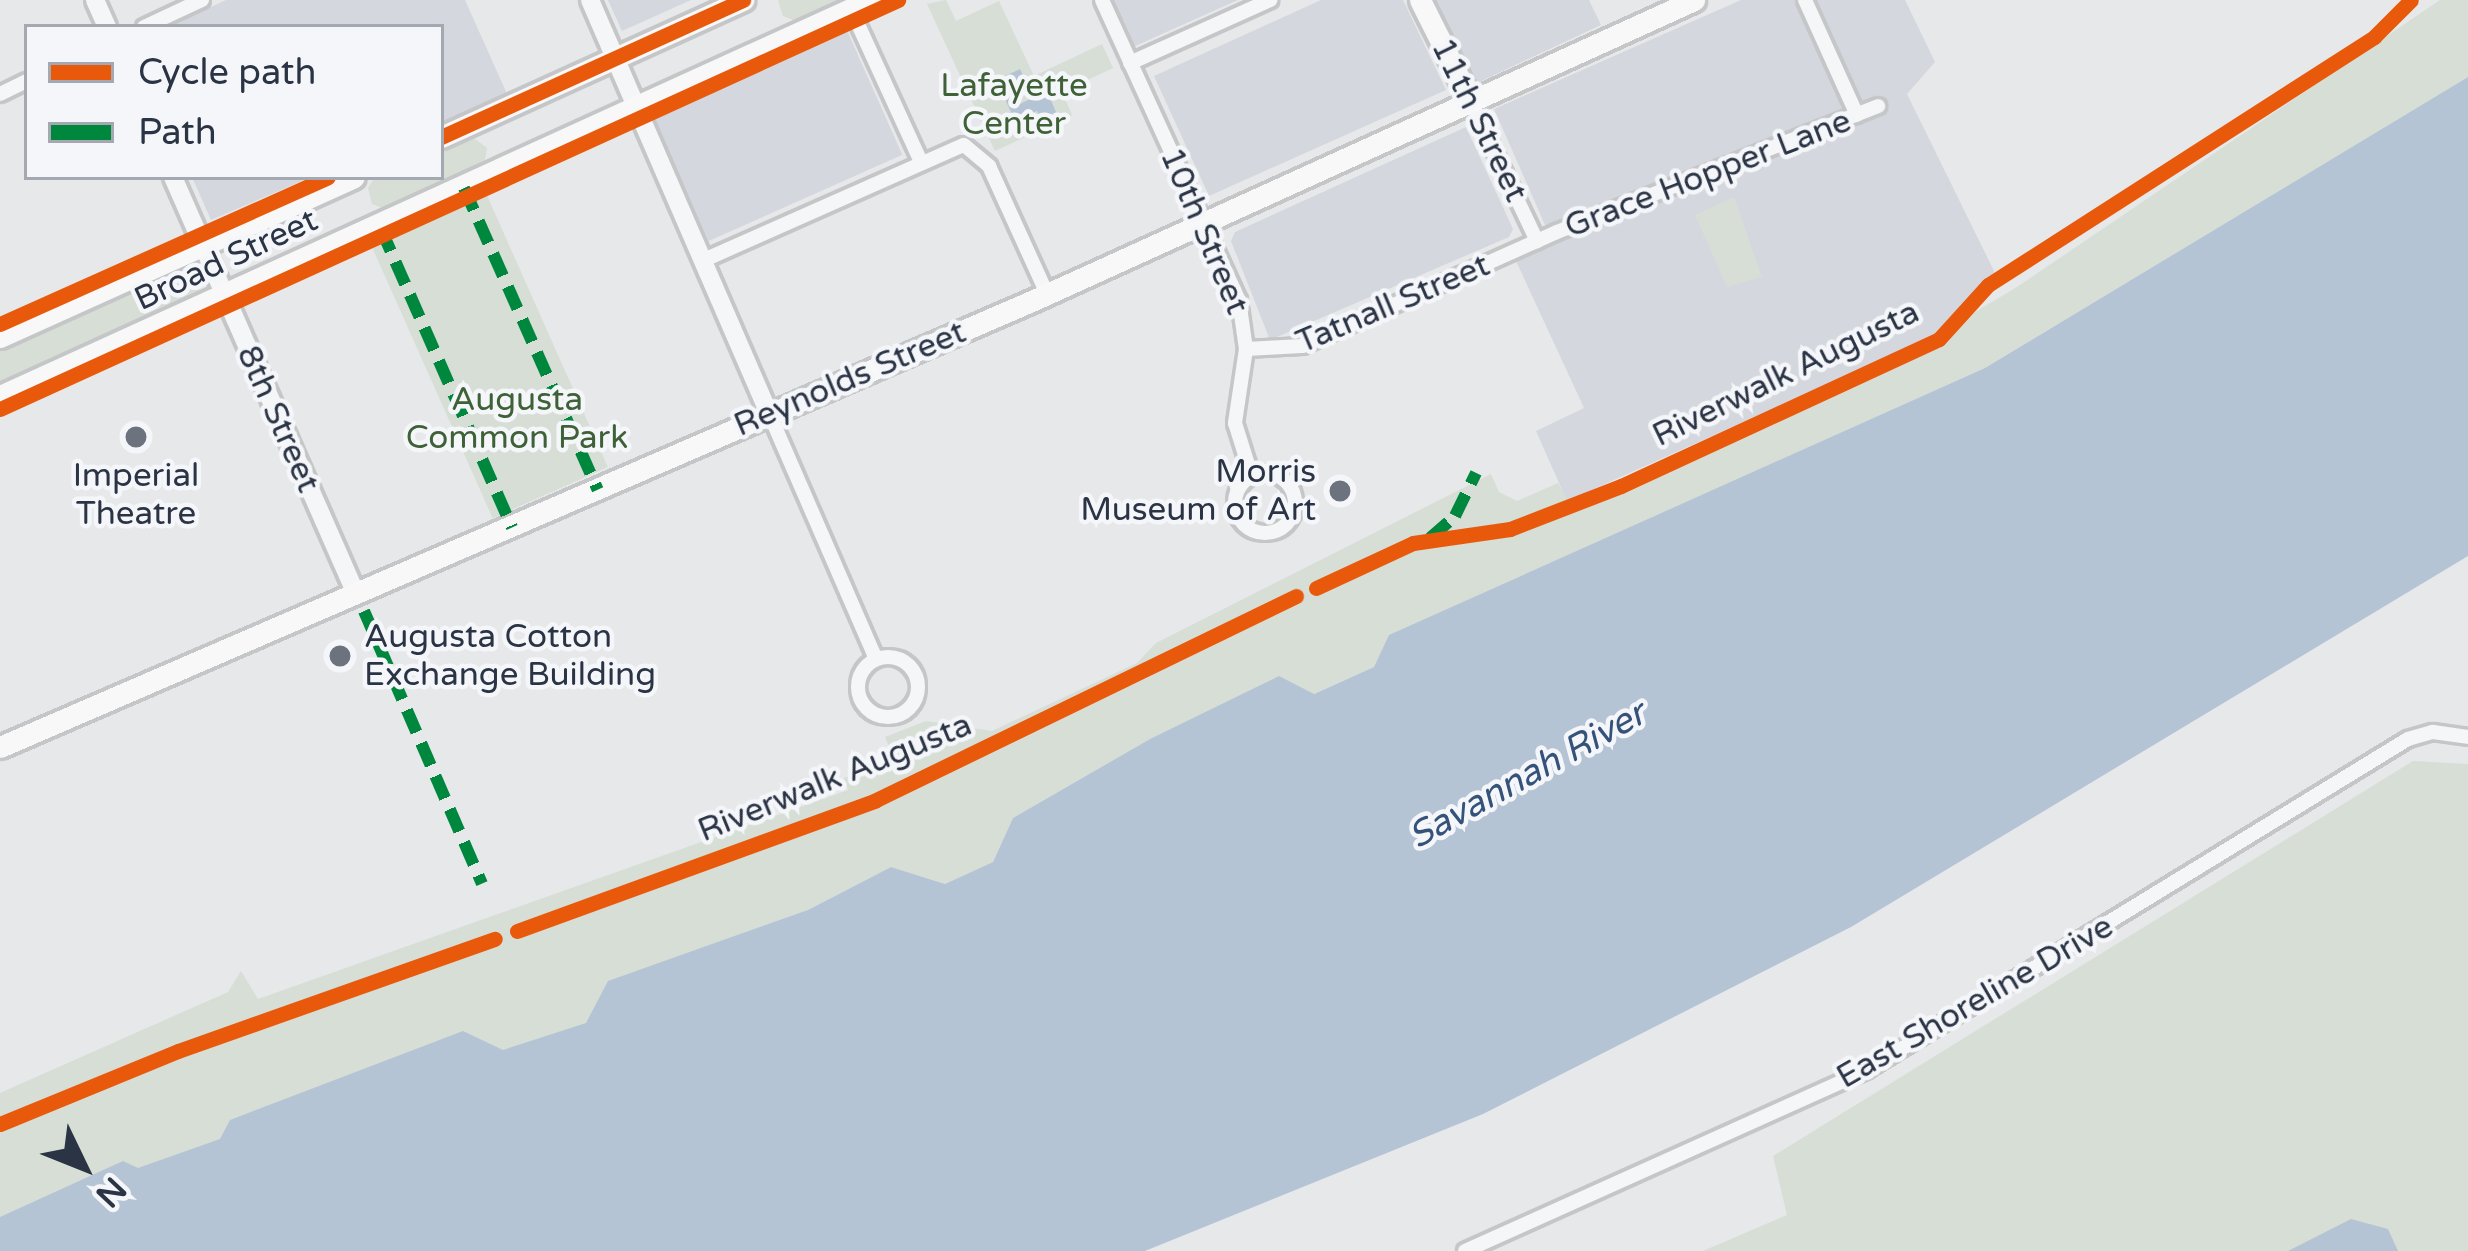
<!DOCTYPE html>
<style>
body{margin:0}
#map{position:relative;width:2468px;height:1251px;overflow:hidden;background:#e6e8ea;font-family:"Varela Round",sans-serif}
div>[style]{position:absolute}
.built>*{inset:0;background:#d4d7dd;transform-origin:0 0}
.green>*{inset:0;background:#d6ded6;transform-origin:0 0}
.water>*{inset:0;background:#b4c4d5}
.roads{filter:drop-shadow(3px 0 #c4c6c8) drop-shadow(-3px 0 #c4c6c8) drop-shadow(0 3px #c4c6c8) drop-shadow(0 -3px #c4c6c8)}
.minor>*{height:14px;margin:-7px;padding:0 7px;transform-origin:7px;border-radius:7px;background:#f5f6f7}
.minor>.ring{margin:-7px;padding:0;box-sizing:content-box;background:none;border:14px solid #f5f6f7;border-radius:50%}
.tertiary>*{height:18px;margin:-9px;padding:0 9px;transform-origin:9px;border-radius:9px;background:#f5f6f7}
.secondary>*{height:21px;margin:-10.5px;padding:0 10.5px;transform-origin:10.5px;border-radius:10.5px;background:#f8f8f8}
.primary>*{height:21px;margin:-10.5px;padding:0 10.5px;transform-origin:10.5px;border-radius:10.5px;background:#f8f8f8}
.quiet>*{height:12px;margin-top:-6px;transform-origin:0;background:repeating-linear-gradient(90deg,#00873e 0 24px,transparent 0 36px)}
.cycleway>*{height:15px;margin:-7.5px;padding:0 7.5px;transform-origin:7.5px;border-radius:7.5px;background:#e8590c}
.dots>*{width:33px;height:33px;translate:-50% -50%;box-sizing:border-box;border:6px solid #f4f6f9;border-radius:50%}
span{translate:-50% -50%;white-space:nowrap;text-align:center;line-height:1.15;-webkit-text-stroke:9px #f4f6f9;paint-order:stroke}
.park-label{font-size:33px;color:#3f6138}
.street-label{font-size:33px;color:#2b3445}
.poi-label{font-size:33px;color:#2b3445}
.right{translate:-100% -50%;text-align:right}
.left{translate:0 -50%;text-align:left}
.water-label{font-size:36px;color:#34527a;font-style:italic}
.legend{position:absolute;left:24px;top:24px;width:420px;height:156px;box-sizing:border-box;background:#f4f6f9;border:3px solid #a4a8b1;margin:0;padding:15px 21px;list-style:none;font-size:36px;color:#2b3445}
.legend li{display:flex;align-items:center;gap:24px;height:60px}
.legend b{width:60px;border:3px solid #a4a8b1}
.north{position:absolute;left:24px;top:1107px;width:120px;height:120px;-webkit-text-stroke:9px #f4f6f9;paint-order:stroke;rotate:133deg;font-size:33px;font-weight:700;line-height:48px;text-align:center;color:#2b3445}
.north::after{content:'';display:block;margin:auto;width:42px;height:54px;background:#2b3445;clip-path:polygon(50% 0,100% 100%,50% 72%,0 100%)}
</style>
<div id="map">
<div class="built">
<i style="clip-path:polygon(226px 0,465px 0,507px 94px,441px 122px,441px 27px,168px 27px)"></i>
<i style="clip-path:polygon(608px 0,691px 0,622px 31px)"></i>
<i style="clip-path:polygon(1112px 0,1238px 0,1133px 47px)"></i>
<i style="clip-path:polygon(1321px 0,1403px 0,1446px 90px,1209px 196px,1154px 76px)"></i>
<i style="clip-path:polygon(1436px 0,1589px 0,1601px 25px,1475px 84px)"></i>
<i style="clip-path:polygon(1741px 0,1905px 0,1935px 62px,1907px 94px,1995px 273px,1935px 336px,1567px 501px,1536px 431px,1584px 408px,1516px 261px,1553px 243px,1494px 109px)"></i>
<i style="left:845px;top:26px;width:141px;height:212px;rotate:66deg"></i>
<i style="clip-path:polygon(1466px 127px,1513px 229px,1509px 237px,1270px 340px,1231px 241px,1235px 232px)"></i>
<i style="clip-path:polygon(192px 177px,311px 177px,211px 220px)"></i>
</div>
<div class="green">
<i style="clip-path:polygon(778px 0,849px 0,798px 22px,783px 16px)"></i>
<i style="clip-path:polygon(946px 0,956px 21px,999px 1px,1034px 76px,1102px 44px,1113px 68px,1062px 92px,1072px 115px,995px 151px,927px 4px)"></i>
<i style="clip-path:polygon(2440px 0,2468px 0,2468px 77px,1985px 368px,1390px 635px,1374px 667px,1313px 694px,1279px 677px,1150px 739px,1013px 818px,993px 862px,945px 884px,891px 867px,808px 910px,612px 1033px,0 1251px,0 1093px,228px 992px,241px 971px,258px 999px,848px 790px,844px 778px,895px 761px,885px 737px,926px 721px,992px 731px,1137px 663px,1156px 643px,1491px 474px,1499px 492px,1517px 501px,1558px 483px,1568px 501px,1681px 454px,1935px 336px,2017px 287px)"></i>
<i style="clip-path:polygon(470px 135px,487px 148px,484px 165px,388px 210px,372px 204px,368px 188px,375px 177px,441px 177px,441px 146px)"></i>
<i style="left:485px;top:191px;width:302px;height:126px;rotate:66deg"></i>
<i style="clip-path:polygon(1734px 197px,1762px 277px,1727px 287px,1695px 215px)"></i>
<i style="clip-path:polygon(183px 264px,202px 278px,198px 296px,0 382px,0 347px)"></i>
<i style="clip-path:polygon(2413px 761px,2468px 764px,2468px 1251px,1703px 1251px,1787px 1215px,1773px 1156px)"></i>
</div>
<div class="water">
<i style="clip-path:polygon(1020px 69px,1025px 79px,1011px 85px,1020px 104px,1047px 91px,1056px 112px,1041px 119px,1037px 111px,1003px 127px,1000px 120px,1012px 114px,996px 80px)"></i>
<i style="clip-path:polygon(2468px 77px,2468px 556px,1851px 927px,1483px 1114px,1145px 1251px,0 1251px,0 1217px,123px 1161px,138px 1168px,220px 1139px,230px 1120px,463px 1031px,503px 1050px,586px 1023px,608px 981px,808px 910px,891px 867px,945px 884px,993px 862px,1013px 818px,1150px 739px,1279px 676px,1314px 694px,1374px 667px,1389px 635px,1985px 368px)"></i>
<i style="clip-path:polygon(2351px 1219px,2388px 1229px,2398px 1251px,2288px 1251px)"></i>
</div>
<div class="roads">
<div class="minor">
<i style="left:1102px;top:0;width:330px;rotate:65.5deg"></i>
<i style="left:1239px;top:300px;width:49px;rotate:81.9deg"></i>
<i style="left:1246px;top:349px;width:75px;rotate:98.5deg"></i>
<i style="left:1235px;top:423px;width:50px;rotate:72.6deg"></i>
<i style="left:1805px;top:0;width:126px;rotate:65.7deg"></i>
<i style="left:851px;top:9px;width:168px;rotate:65.4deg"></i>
<i style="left:144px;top:27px;width:64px;rotate:-25deg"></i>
<i style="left:1130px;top:63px;width:154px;rotate:-24.2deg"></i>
<i style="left:0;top:94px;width:30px;rotate:-26deg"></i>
<i style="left:1471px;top:102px;width:154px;rotate:64.6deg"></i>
<i style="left:704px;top:260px;width:284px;rotate:-23.9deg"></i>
<i style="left:964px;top:145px;width:33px;rotate:40deg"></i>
<i style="left:989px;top:166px;width:141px;rotate:65.6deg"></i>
<i style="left:1246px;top:349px;width:56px;rotate:-3.1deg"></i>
<i style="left:1302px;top:346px;width:279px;rotate:-24.1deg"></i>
<i style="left:1557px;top:232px;width:345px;rotate:-21.4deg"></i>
<i style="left:769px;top:413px;width:264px;rotate:66.5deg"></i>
<i class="ring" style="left:1235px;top:473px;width:46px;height:46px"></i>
<i class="ring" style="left:858px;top:657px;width:46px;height:46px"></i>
<i style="left:1465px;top:1251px;width:441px;rotate:-24.2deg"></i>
<i style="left:1867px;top:1070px;width:634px;rotate:-31.46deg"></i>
<i style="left:2408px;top:739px;width:26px;rotate:-16deg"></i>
<i style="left:2433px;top:732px;width:35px;rotate:8deg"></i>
</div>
<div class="tertiary">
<i style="left:95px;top:0;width:30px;rotate:66deg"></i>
<i style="left:590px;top:0;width:450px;rotate:66.6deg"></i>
<i style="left:173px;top:177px;width:455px;rotate:66.3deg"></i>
</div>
<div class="secondary">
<i style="left:1420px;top:0;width:114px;rotate:63.4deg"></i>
<i style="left:0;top:747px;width:1126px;rotate:-23.38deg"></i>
<i style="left:1034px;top:300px;width:725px;rotate:-24.44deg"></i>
</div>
<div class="primary">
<i style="left:441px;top:137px;width:332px;rotate:-24.4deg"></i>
<i style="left:0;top:337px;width:388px;rotate:-24.3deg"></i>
<i style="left:0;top:396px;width:956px;rotate:-24.47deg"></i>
</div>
</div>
<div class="quiet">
<i style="left:464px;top:188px;width:330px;rotate:66.1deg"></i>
<i style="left:381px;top:229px;width:326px;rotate:66.3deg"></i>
<i style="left:1430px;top:538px;width:33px;rotate:-41deg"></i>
<i style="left:1455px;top:516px;width:48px;rotate:-64deg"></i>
<i style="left:364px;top:611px;width:297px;rotate:66.6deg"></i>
</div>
<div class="cycleway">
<i style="left:441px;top:137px;width:332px;rotate:-24.4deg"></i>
<i style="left:0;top:324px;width:359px;rotate:-24.1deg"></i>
<i style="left:0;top:409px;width:987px;rotate:-24.49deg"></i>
<i style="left:1316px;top:588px;width:107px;rotate:-24.9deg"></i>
<i style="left:1413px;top:543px;width:98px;rotate:-8.2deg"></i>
<i style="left:1510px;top:529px;width:119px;rotate:-21.2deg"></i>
<i style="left:1621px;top:486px;width:350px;rotate:-24.8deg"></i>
<i style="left:1939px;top:339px;width:73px;rotate:-47.8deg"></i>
<i style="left:1988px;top:285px;width:459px;rotate:-32.7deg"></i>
<i style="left:2374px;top:37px;width:52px;rotate:-45deg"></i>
<i style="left:517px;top:931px;width:382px;rotate:-20deg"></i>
<i style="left:876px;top:800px;width:467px;rotate:-25.9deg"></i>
<i style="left:0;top:1124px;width:192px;rotate:-22.3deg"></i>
<i style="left:178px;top:1051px;width:336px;rotate:-19.5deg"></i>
</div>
<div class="dots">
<i style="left:136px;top:437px;background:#6c737f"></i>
<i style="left:1340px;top:491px;background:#6c737f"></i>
<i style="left:340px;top:656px;background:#6c737f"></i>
</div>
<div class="park-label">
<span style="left:1014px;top:105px">Lafayette<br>Center</span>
<span style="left:517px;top:419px">Augusta<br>Common Park</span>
</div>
<div class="street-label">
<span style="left:1479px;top:120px;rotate:64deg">11th Street</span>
<span style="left:1708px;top:174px;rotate:-21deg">Grace Hopper Lane</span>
<span style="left:1204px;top:231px;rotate:67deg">10th Street</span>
<span style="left:226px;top:260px;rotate:-25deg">Broad Street</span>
<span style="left:1393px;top:304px;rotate:-23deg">Tatnall Street</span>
<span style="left:1786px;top:374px;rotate:-26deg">Riverwalk Augusta</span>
<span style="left:850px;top:379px;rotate:-23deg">Reynolds Street</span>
<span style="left:278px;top:419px;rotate:66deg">8th Street</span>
<span style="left:835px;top:778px;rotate:-22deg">Riverwalk Augusta</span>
<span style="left:1975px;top:1002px;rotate:-30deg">East Shoreline Drive</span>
</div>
<div class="poi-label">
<span class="right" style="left:1316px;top:491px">Morris<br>Museum of Art</span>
<span style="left:136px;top:495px">Imperial<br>Theatre</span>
<span class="left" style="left:364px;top:656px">Augusta Cotton<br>Exchange Building</span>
</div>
<div class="water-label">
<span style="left:1527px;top:775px;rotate:-29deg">Savannah River</span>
</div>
<ul class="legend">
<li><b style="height:15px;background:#e8590c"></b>Cycle path</li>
<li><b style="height:15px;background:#00873e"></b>Path</li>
</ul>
<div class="north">N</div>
</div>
